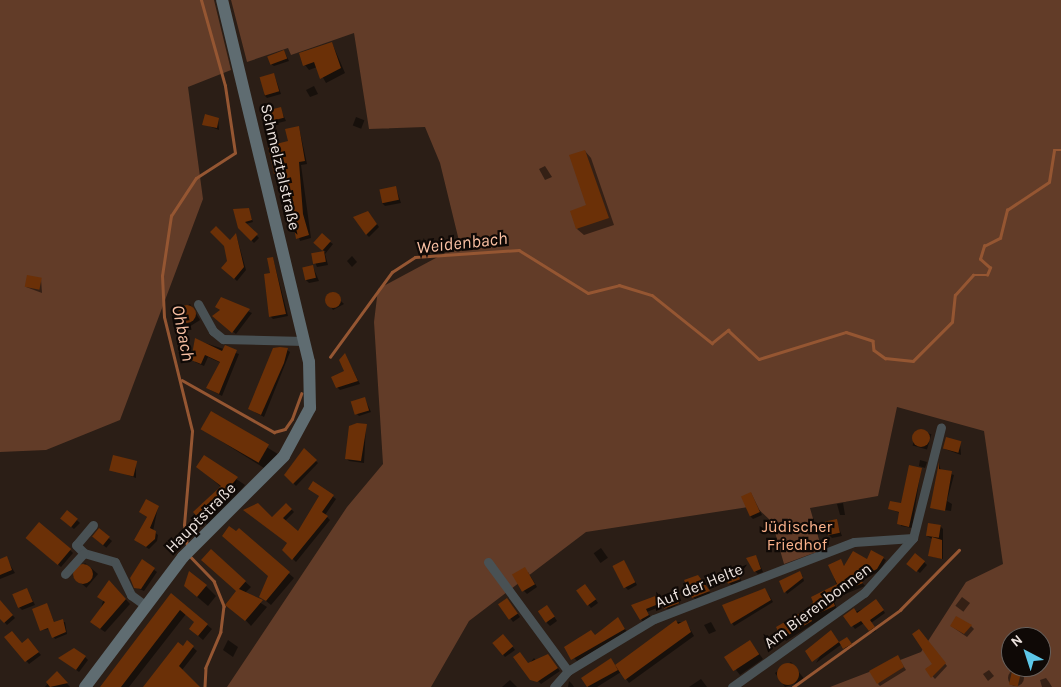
<!DOCTYPE html>
<meta charset="utf-8">
<style>
body{margin:0}
#map{position:relative;width:1061px;height:687px;overflow:hidden;background:#2b1e16;font-family:Karla,sans-serif}
div>[style]{position:absolute}
.green>*{inset:0;background:#623c28}
.shadow>*{inset:0;background:#0007;transform-origin:0 0}
.round{border-radius:50%}
.stream>*{height:2.5px;margin:-1.25px;padding:0 1.25px;transform-origin:1.25px;border-radius:1.25px;background:#955632}
.building>*{inset:0;background:#6b3007;transform-origin:0 0}
.minor>*{height:9px;margin:-4.5px;padding:0 4.5px;transform-origin:4.5px;border-radius:4.5px;background:#495154}
.secondary>*{height:12px;margin:-6px;padding:0 6px;transform-origin:6px;border-radius:6px;background:#5f6c71}
span{translate:-50% -50%;white-space:nowrap;text-align:center;line-height:1.15;-webkit-text-stroke:4.5px #0f0906;paint-order:stroke}
.street-label{font-size:16px;color:#ece2dd}
.park-label{font-size:16px;color:#fcb28b}
.water-label{font-size:18px;color:#f8bfa2;font-style:italic}
.north{position:absolute;left:1001px;top:627px;width:50px;height:50px;box-sizing:border-box;background:#0f0906;border:1px solid #67605c;border-radius:50%;rotate:320deg;font-size:14px;font-weight:700;line-height:20px;text-align:center;color:#ece2dd}
.north::after{content:'';display:block;margin:auto;width:18px;height:22px;background:#5dc7e8;clip-path:polygon(50% 0,100% 100%,50% 72%,0 100%)}
</style>
<div id="map">
<div class="green">
<i style="clip-path:polygon(0 0,214px 0,231px 70px,188px 87px,203px 199px,120px 420px,46px 450px,0 452px)"></i>
<i style="clip-path:polygon(evenodd,231px 0,1061px 0,1061px 687px,830px 687px,921px 652px,966px 582px,1003px 564px,984px 431px,897px 407px,878px 496px,810px 508px,822px 550px,784px 564px,772px 522px,755px 506px,586px 532px,469px 621px,431px 687px,227px 687px,347px 507px,383px 464px,374px 322px,378px 289px,460px 245px,440px 163px,425px 127px,369px 129px,354px 33px,291px 55px,288px 48px,247px 62px,231px 0,1011px 637px,1041px 637px,1041px 667px,1011px 667px,1011px 637px)"></i>
</div>
<div class="shadow">
<i style="clip-path:polygon(332px 43px,345px 73px,326px 83px,317px 67px,309px 70px,305px 65px)"></i>
<i style="clip-path:polygon(284px 51px,289px 61px,274px 66px,271px 64px)"></i>
<i style="clip-path:polygon(274px 74px,281px 94px,267px 98px,264px 95px)"></i>
<i style="clip-path:polygon(314px 86px,318px 94px,310px 97px,306px 90px)"></i>
<i style="clip-path:polygon(280px 108px,286px 121px,274px 124px,269px 111px)"></i>
<i style="left:356px;top:117px;width:9px;height:9px;rotate:21deg"></i>
<i style="clip-path:polygon(218px 119px,219px 130px,206px 125px)"></i>
<i style="clip-path:polygon(299px 127px,307px 164px,301px 165px,311px 238px,300px 241px,283px 176px,275px 174px)"></i>
<i style="clip-path:polygon(585px 151px,591px 158px,614px 225px,584px 235px,577px 229px,588px 206px)"></i>
<i style="clip-path:polygon(545px 166px,552px 177px,545px 180px,539px 169px)"></i>
<i style="clip-path:polygon(396px 188px,401px 203px,385px 206px,382px 203px)"></i>
<i style="clip-path:polygon(248px 209px,253px 222px,246px 224px,259px 238px,254px 243px,239px 227px)"></i>
<i style="clip-path:polygon(371px 216px,379px 227px,369px 237px,366px 234px)"></i>
<i style="clip-path:polygon(236px 234px,246px 270px,237px 281px,223px 268px,229px 262px,230px 241px)"></i>
<i style="clip-path:polygon(330px 242px,333px 244px,325px 254px,328px 265px,317px 267px,312px 255px,326px 252px,318px 246px)"></i>
<i style="clip-path:polygon(352px 256px,357px 262px,352px 267px,347px 261px)"></i>
<i style="clip-path:polygon(273px 258px,288px 316px,273px 319px,270px 316px)"></i>
<i style="clip-path:polygon(313px 267px,319px 281px,309px 283px,306px 280px)"></i>
<i style="clip-path:polygon(41px 279px,42px 293px,26px 287px)"></i>
<i style="clip-path:polygon(331px 292px,344px 304px,333px 310px,325px 298px)"></i>
<i style="clip-path:polygon(221px 299px,252px 313px,236px 334px,213px 316px,221px 311px,216px 307px)"></i>
<i style="left:190px;top:304px;width:19px;height:15px;rotate:58deg"></i>
<i style="clip-path:polygon(196px 340px,239px 354px,222px 396px,207px 388px,221px 363px,208px 357px,204px 366px,195px 362px)"></i>
<i style="clip-path:polygon(287px 350px,290px 352px,264px 417px,249px 409px)"></i>
<i style="clip-path:polygon(345px 355px,360px 384px,340px 390px,337px 387px,346px 372px)"></i>
<i style="clip-path:polygon(365px 399px,371px 412px,359px 416px,356px 413px)"></i>
<i style="left:212px;top:413px;width:78px;height:19px;rotate:32deg"></i>
<i style="clip-path:polygon(366px 426px,364px 463px,349px 461px,346px 458px)"></i>
<i style="left:917px;top:430px;width:15px;height:16px;rotate:16deg"></i>
<i style="clip-path:polygon(960px 442px,961px 455px,945px 449px)"></i>
<i style="clip-path:polygon(304px 450px,318px 463px,296px 486px,285px 475px)"></i>
<i style="clip-path:polygon(204px 457px,245px 485px,210px 528px,195px 512px,221px 487px,198px 467px)"></i>
<i style="clip-path:polygon(920px 460px,927px 462px,925px 468px,919px 466px)"></i>
<i style="clip-path:polygon(136px 462px,136px 478px,111px 469px)"></i>
<i style="clip-path:polygon(939px 464px,941px 471px,954px 475px,947px 501px,952px 504px,951px 511px,932px 508px)"></i>
<i style="clip-path:polygon(921px 469px,912px 528px,901px 526px,900px 513px,890px 509px,902px 505px)"></i>
<i style="clip-path:polygon(314px 483px,336px 499px,325px 515px,330px 520px,296px 562px,283px 549px,288px 543px,272px 519px,286px 504px,294px 512px,285px 521px,298px 533px,320px 497px)"></i>
<i style="clip-path:polygon(751px 493px,762px 515px,753px 519px,750px 516px)"></i>
<i style="clip-path:polygon(843px 503px,845px 515px,840px 515px,837px 504px)"></i>
<i style="clip-path:polygon(158px 507px,153px 531px,158px 535px,157px 541px,149px 549px,138px 542px,148px 518px,140px 512px)"></i>
<i style="clip-path:polygon(67px 511px,80px 523px,74px 529px,64px 521px)"></i>
<i style="clip-path:polygon(836px 521px,842px 536px,832px 538px,829px 535px)"></i>
<i style="clip-path:polygon(940px 526px,943px 529px,943px 559px,929px 556px,932px 539px,927px 536px)"></i>
<i style="left:99px;top:530px;width:17px;height:9px;rotate:40deg"></i>
<i style="clip-path:polygon(239px 530px,294px 578px,271px 605px,260px 596px,270px 576px,236px 533px)"></i>
<i style="clip-path:polygon(30px 541px,70px 550px,73px 553px,61px 567px)"></i>
<i style="left:601px;top:548px;width:12px;height:9px;rotate:55deg"></i>
<i style="clip-path:polygon(211px 551px,251px 587px,245px 593px,267px 607px,251px 626px,228px 601px,238px 591px)"></i>
<i style="clip-path:polygon(872px 552px,886px 560px,880px 571px,861px 581px,865px 586px,833px 599px,837px 609px,786px 641px,778px 628px,837px 587px,830px 565px,841px 561px,845px 567px,867px 561px)"></i>
<i style="clip-path:polygon(756px 556px,763px 572px,758px 574px,755px 571px)"></i>
<i style="clip-path:polygon(6px 558px,15px 573px,0 579px,0 560px)"></i>
<i style="clip-path:polygon(142px 561px,157px 572px,144px 591px,135px 587px)"></i>
<i style="clip-path:polygon(624px 562px,637px 585px,628px 590px,625px 587px)"></i>
<i style="clip-path:polygon(924px 562px,927px 565px,920px 573px,911px 566px)"></i>
<i style="left:85px;top:563px;width:17px;height:18px;rotate:40deg"></i>
<i style="clip-path:polygon(736px 570px,742px 582px,732px 586px,729px 583px)"></i>
<i style="clip-path:polygon(528px 572px,537px 587px,527px 594px,524px 591px)"></i>
<i style="clip-path:polygon(802px 575px,804px 581px,787px 594px,780px 582px)"></i>
<i style="clip-path:polygon(700px 579px,711px 594px,696px 600px,693px 597px)"></i>
<i style="clip-path:polygon(114px 586px,130px 604px,105px 632px,96px 626px,103px 601px)"></i>
<i style="clip-path:polygon(206px 586px,216px 596px,208px 606px,195px 595px)"></i>
<i style="clip-path:polygon(588px 588px,598px 603px,591px 608px,577px 591px)"></i>
<i style="clip-path:polygon(27px 589px,35px 605px,22px 610px,19px 607px)"></i>
<i style="clip-path:polygon(765px 589px,773px 602px,734px 626px,732px 623px)"></i>
<i style="clip-path:polygon(675px 594px,680px 603px,668px 610px,664px 605px,647px 612px,651px 617px,643px 622px,633px 606px)"></i>
<i style="clip-path:polygon(171px 595px,212px 629px,203px 640px,195px 633px,196px 622px,186px 614px,129px 687px,103px 687px)"></i>
<i style="left:962px;top:597px;width:10px;height:11px;rotate:37deg"></i>
<i style="clip-path:polygon(510px 603px,520px 617px,513px 622px,500px 604px)"></i>
<i style="clip-path:polygon(878px 603px,885px 613px,871px 623px,876px 631px,872px 633px,864px 623px,855px 629px,845px 616px)"></i>
<i style="clip-path:polygon(4px 606px,15px 618px,7px 625px,0 617px)"></i>
<i style="clip-path:polygon(48px 607px,55px 624px,65px 622px,67px 634px,55px 639px,50px 629px,42px 630px)"></i>
<i style="clip-path:polygon(550px 610px,557px 621px,550px 626px,547px 623px)"></i>
<i style="clip-path:polygon(618px 619px,627px 632px,577px 661px,565px 648px,595px 637px)"></i>
<i style="clip-path:polygon(676px 622px,686px 622px,694px 636px,629px 683px,621px 672px,597px 687px,588px 687px,583px 678px,615px 666px)"></i>
<i style="clip-path:polygon(711px 622px,716px 631px,709px 634px,704px 625px)"></i>
<i style="clip-path:polygon(951px 626px,971px 626px,974px 629px,967px 637px)"></i>
<i style="clip-path:polygon(921px 633px,947px 666px,935px 679px,926px 669px,933px 664px)"></i>
<i style="clip-path:polygon(833px 634px,839px 643px,847px 638px,853px 647px,847px 651px,842px 644px,816px 663px)"></i>
<i style="clip-path:polygon(6px 637px,22px 644px,27px 640px,41px 655px,29px 664px)"></i>
<i style="clip-path:polygon(506px 638px,515px 650px,505px 657px,494px 643px)"></i>
<i style="clip-path:polygon(228px 640px,238px 647px,233px 657px,223px 650px)"></i>
<i style="clip-path:polygon(750px 641px,763px 659px,740px 675px,736px 670px)"></i>
<i style="clip-path:polygon(187px 642px,197px 651px,182px 670px,198px 687px,153px 687px)"></i>
<i style="clip-path:polygon(897px 656px,906px 670px,880px 686px,878px 684px)"></i>
<i style="clip-path:polygon(85px 657px,88px 660px,79px 672px,63px 660px)"></i>
<i style="clip-path:polygon(515px 657px,529px 664px,534px 658px,538px 663px,550px 658px,560px 671px,541px 684px)"></i>
<i style="clip-path:polygon(791px 662px,805px 680px,785px 687px,775px 673px)"></i>
<i class="round" style="left:1008px;top:670px;width:16px;height:16px"></i>
<i style="clip-path:polygon(989px 670px,994px 676px,988px 681px,983px 674px)"></i>
<i style="clip-path:polygon(57px 672px,70px 687px,45px 687px)"></i>
<i style="clip-path:polygon(1046px 678px,1049px 682px,1052px 687px,1042px 687px,1040px 680px)"></i>
<i style="clip-path:polygon(701px 679px,707px 687px,689px 687px)"></i>
<i style="clip-path:polygon(510px 680px,517px 687px,502px 687px)"></i>
<i style="clip-path:polygon(569px 681px,572px 684px,574px 687px,568px 687px)"></i>
</div>
<div class="stream">
<i style="left:330px;top:357px;width:105px;rotate:-53.9deg"></i>
<i style="left:392px;top:272px;width:27px;rotate:-33deg"></i>
<i style="left:415px;top:257px;width:104px;rotate:-3.9deg"></i>
<i style="left:519px;top:250px;width:81px;rotate:31.9deg"></i>
<i style="left:588px;top:293px;width:32px;rotate:-14deg"></i>
<i style="left:619px;top:285px;width:34px;rotate:17deg"></i>
<i style="left:652px;top:295px;width:77px;rotate:38.7deg"></i>
<i style="left:712px;top:343px;width:21px;rotate:-39deg"></i>
<i style="left:728px;top:330px;width:42px;rotate:43.1deg"></i>
<i style="left:759px;top:359px;width:91px;rotate:-17.2deg"></i>
<i style="left:846px;top:332px;width:28px;rotate:18deg"></i>
<i style="left:873px;top:341px;width:9px;rotate:84deg"></i>
<i style="left:874px;top:350px;width:14px;rotate:36deg"></i>
<i style="left:885px;top:358px;width:28px;rotate:6deg"></i>
<i style="left:913px;top:361px;width:55px;rotate:-45deg"></i>
<i style="left:952px;top:322px;width:27px;rotate:-84deg"></i>
<i style="left:955px;top:295px;width:27px;rotate:-48deg"></i>
<i style="left:973px;top:275px;width:14px"></i>
<i style="left:987px;top:275px;width:8px;rotate:-67deg"></i>
<i style="left:990px;top:268px;width:13px;rotate:-138deg"></i>
<i style="left:980px;top:259px;width:14px;rotate:-73deg"></i>
<i style="left:984px;top:246px;width:18px;rotate:-27deg"></i>
<i style="left:1000px;top:238px;width:29px;rotate:-76deg"></i>
<i style="left:1007px;top:210px;width:50px;rotate:-33.7deg"></i>
<i style="left:1049px;top:182px;width:32px;rotate:-81deg"></i>
<i style="left:1054px;top:150px;width:7px"></i>
<i style="left:182px;top:380px;width:106px;rotate:29.5deg"></i>
<i style="left:274px;top:432px;width:11px;rotate:-15deg"></i>
<i style="left:285px;top:429px;width:12px;rotate:-55deg"></i>
<i style="left:292px;top:419px;width:27px;rotate:-70deg"></i>
<i style="left:187px;top:546px;width:21px;rotate:-98deg"></i>
<i style="left:184px;top:525px;width:94px;rotate:-85.1deg"></i>
<i style="left:192px;top:431px;width:117px;rotate:-103.8deg"></i>
<i style="left:164px;top:317px;width:41px;rotate:-92.8deg"></i>
<i style="left:162px;top:276px;width:61px;rotate:-81.5deg"></i>
<i style="left:171px;top:216px;width:45px;rotate:-56.7deg"></i>
<i style="left:196px;top:178px;width:46px;rotate:-32.7deg"></i>
<i style="left:235px;top:153px;width:68px;rotate:-98.5deg"></i>
<i style="left:225px;top:86px;width:89px;rotate:-105.6deg"></i>
<i style="left:190px;top:556px;width:35px;rotate:46deg"></i>
<i style="left:214px;top:581px;width:27px;rotate:68deg"></i>
<i style="left:224px;top:606px;width:26px;rotate:97deg"></i>
<i style="left:221px;top:632px;width:39px;rotate:113deg"></i>
<i style="left:206px;top:668px;width:19px;rotate:93deg"></i>
<i style="left:793px;top:687px;width:132px;rotate:-35.7deg"></i>
<i style="left:900px;top:610px;width:84px;rotate:-45.5deg"></i>
</div>
<div class="building">
<i style="clip-path:polygon(332px 42px,341px 68px,320px 79px,314px 62px,303px 66px,299px 53px)"></i>
<i style="left:284px;top:50px;width:9px;height:18px;rotate:69deg"></i>
<i style="left:274px;top:73px;width:19px;height:15px;rotate:74deg"></i>
<i style="left:281px;top:107px;width:11px;height:14px;rotate:75deg"></i>
<i style="clip-path:polygon(205px 114px,219px 118px,217px 128px,202px 125px)"></i>
<i style="clip-path:polygon(299px 126px,305px 161px,299px 162px,303px 214px,309px 235px,296px 239px,288px 193px,285px 194px,281px 173px,274px 174px,268px 146px,288px 141px,285px 129px)"></i>
<i style="clip-path:polygon(585px 150px,609px 218px,576px 229px,570px 211px,586px 205px,569px 155px)"></i>
<i style="left:396px;top:186px;width:14px;height:17px;rotate:78deg"></i>
<i style="clip-path:polygon(249px 208px,252px 220px,245px 222px,258px 234px,251px 241px,238px 228px,233px 209px)"></i>
<i style="clip-path:polygon(368px 211px,377px 224px,366px 235px,353px 217px)"></i>
<i style="clip-path:polygon(216px 226px,230px 240px,236px 233px,244px 267px,234px 279px,221px 268px,227px 261px,224px 246px,210px 232px)"></i>
<i style="left:322px;top:233px;width:12px;height:13px;rotate:42deg"></i>
<i style="left:324px;top:251px;width:11px;height:13px;rotate:80deg"></i>
<i style="clip-path:polygon(273px 257px,286px 314px,269px 317px,264px 274px,270px 273px,267px 258px)"></i>
<i style="left:313px;top:265px;width:13px;height:11px;rotate:77deg"></i>
<i style="left:27px;top:275px;width:15px;height:12px;rotate:11deg"></i>
<i class="round" style="left:325px;top:292px;width:16px;height:16px"></i>
<i style="clip-path:polygon(221px 297px,250px 309px,232px 333px,212px 316px,220px 310px,215px 307px)"></i>
<i class="round" style="left:178px;top:305px;width:18px;height:18px"></i>
<i style="clip-path:polygon(195px 338px,222px 351px,225px 345px,237px 350px,219px 394px,206px 388px,220px 362px,205px 355px,201px 364px,191px 360px)"></i>
<i style="clip-path:polygon(280px 347px,288px 348px,284px 363px,261px 415px,248px 409px,273px 348px)"></i>
<i style="clip-path:polygon(345px 353px,358px 381px,336px 388px,331px 377px,344px 371px,339px 360px)"></i>
<i style="left:365px;top:397px;width:14px;height:15px;rotate:73deg"></i>
<i style="left:211px;top:411px;width:67px;height:21px;rotate:30deg"></i>
<i style="clip-path:polygon(357px 423px,367px 424px,361px 461px,345px 459px,349px 426px)"></i>
<i class="round" style="left:912px;top:429px;width:18px;height:18px"></i>
<i style="left:946px;top:437px;width:16px;height:12px;rotate:15deg"></i>
<i style="clip-path:polygon(304px 448px,317px 460px,293px 484px,284px 475px)"></i>
<i style="left:113px;top:455px;width:25px;height:16px;rotate:14deg"></i>
<i style="clip-path:polygon(204px 455px,238px 477px,202px 522px,193px 512px,221px 486px,196px 467px)"></i>
<i style="clip-path:polygon(939px 462px,939px 469px,952px 471px,945px 511px,930px 508px)"></i>
<i style="clip-path:polygon(909px 465px,922px 468px,909px 527px,897px 524px,899px 512px,888px 509px,890px 501px,901px 503px)"></i>
<i style="clip-path:polygon(313px 481px,334px 495px,322px 512px,328px 516px,292px 560px,282px 550px,287px 543px,243px 510px,258px 503px,272px 517px,286px 503px,292px 509px,283px 518px,298px 531px,319px 496px,308px 489px)"></i>
<i style="left:751px;top:492px;width:22px;height:11px;rotate:66deg"></i>
<i style="clip-path:polygon(146px 499px,159px 506px,150px 528px,156px 531px,155px 539px,146px 547px,134px 540px,147px 517px,139px 512px)"></i>
<i style="left:67px;top:510px;width:14px;height:11px;rotate:39deg"></i>
<i style="left:837px;top:519px;width:14px;height:12px;rotate:78deg"></i>
<i style="left:39px;top:522px;width:42px;height:21px;rotate:40deg"></i>
<i style="left:928px;top:523px;width:13px;height:13px;rotate:9deg"></i>
<i style="clip-path:polygon(229px 526px,236px 531px,239px 528px,290px 572px,266px 601px,259px 597px,268px 576px,222px 536px)"></i>
<i style="left:99px;top:528px;width:14px;height:11px;rotate:39deg"></i>
<i style="clip-path:polygon(932px 537px,942px 540px,942px 559px,928px 556px)"></i>
<i style="clip-path:polygon(211px 549px,246px 581px,239px 589px,263px 600px,245px 621px,225px 605px,236px 591px,201px 560px)"></i>
<i style="clip-path:polygon(871px 550px,884px 557px,877px 569px,860px 578px,863px 583px,831px 596px,835px 606px,810px 617px,812px 621px,782px 639px,776px 627px,807px 609px,813px 602px,811px 597px,837px 584px,828px 565px,841px 559px,844px 566px,853px 551px,867px 559px)"></i>
<i style="left:915px;top:553px;width:13px;height:14px;rotate:39deg"></i>
<i style="clip-path:polygon(756px 555px,761px 569px,754px 572px,746px 558px)"></i>
<i style="clip-path:polygon(7px 556px,12px 570px,0 575px,0 559px)"></i>
<i style="clip-path:polygon(142px 559px,155px 568px,141px 589px,134px 588px,130px 578px)"></i>
<i style="left:624px;top:560px;width:25px;height:13px;rotate:63deg"></i>
<i class="round" style="left:73px;top:564px;width:20px;height:20px"></i>
<i style="left:525px;top:567px;width:20px;height:15px;rotate:60deg"></i>
<i style="left:736px;top:568px;width:12px;height:13px;rotate:70deg"></i>
<i style="clip-path:polygon(189px 571px,207px 585px,197px 597px,184px 586px)"></i>
<i style="clip-path:polygon(800px 571px,803px 578px,784px 593px,779px 581px)"></i>
<i style="clip-path:polygon(698px 575px,710px 591px,692px 598px,684px 580px)"></i>
<i style="clip-path:polygon(109px 580px,126px 599px,100px 629px,90px 622px,105px 602px,97px 597px)"></i>
<i style="left:585px;top:584px;width:19px;height:11px;rotate:54deg"></i>
<i style="left:27px;top:588px;width:15px;height:16px;rotate:67deg"></i>
<i style="clip-path:polygon(765px 588px,771px 600px,731px 624px,722px 605px)"></i>
<i style="left:675px;top:592px;width:12px;height:16px;rotate:70deg"></i>
<i style="clip-path:polygon(171px 593px,208px 624px,198px 636px,189px 629px,194px 622px,180px 610px,121px 687px,100px 687px)"></i>
<i style="clip-path:polygon(658px 595px,661px 603px,646px 609px,649px 615px,640px 620px,631px 605px)"></i>
<i style="left:507px;top:598px;width:19px;height:11px;rotate:55deg"></i>
<i style="clip-path:polygon(876px 599px,884px 610px,870px 620px,875px 627px,869px 631px,861px 621px,851px 627px,843px 616px,854px 608px,857px 613px)"></i>
<i style="clip-path:polygon(0 600px,13px 615px,4px 623px,0 619px)"></i>
<i style="clip-path:polygon(47px 603px,54px 622px,63px 619px,66px 632px,52px 638px,48px 628px,40px 631px,32px 609px)"></i>
<i style="left:547px;top:605px;width:14px;height:11px;rotate:56deg"></i>
<i style="clip-path:polygon(956px 616px,972px 625px,964px 634px,950px 626px)"></i>
<i style="clip-path:polygon(618px 617px,625px 629px,571px 660px,564px 647px,591px 630px,595px 635px)"></i>
<i style="clip-path:polygon(676px 620px,678px 624px,686px 620px,691px 632px,625px 680px,615px 665px)"></i>
<i style="clip-path:polygon(919px 629px,946px 663px,931px 678px,925px 669px,932px 664px,912px 634px)"></i>
<i style="clip-path:polygon(831px 630px,839px 642px,847px 637px,852px 644px,843px 649px,839px 642px,812px 662px,805px 651px)"></i>
<i style="clip-path:polygon(12px 631px,22px 643px,28px 638px,39px 652px,25px 662px,4px 637px)"></i>
<i style="left:503px;top:634px;width:16px;height:14px;rotate:50deg"></i>
<i style="clip-path:polygon(187px 640px,194px 646px,179px 666px,200px 687px,143px 687px,178px 642px,183px 646px)"></i>
<i style="left:750px;top:640px;width:17px;height:31px;rotate:57deg"></i>
<i style="clip-path:polygon(74px 648px,86px 656px,76px 670px,58px 658px)"></i>
<i style="clip-path:polygon(520px 652px,528px 663px,548px 654px,558px 668px,537px 682px,530px 680px,513px 657px)"></i>
<i style="clip-path:polygon(898px 655px,904px 667px,877px 684px,869px 671px)"></i>
<i style="clip-path:polygon(611px 658px,618px 670px,587px 687px,581px 678px)"></i>
<i class="round" style="left:777px;top:663px;width:22px;height:22px"></i>
<i style="left:1013px;top:667px;width:9px;height:18px;rotate:13deg"></i>
<i style="clip-path:polygon(57px 671px,68px 683px,50px 687px,46px 682px)"></i>
</div>
<div class="minor">
<i style="left:198px;top:304px;width:31px;rotate:61deg"></i>
<i style="left:213px;top:331px;width:13px;rotate:39deg"></i>
<i style="left:223px;top:339px;width:81px;rotate:1.4deg"></i>
<i style="left:93px;top:525px;width:26px;rotate:130deg"></i>
<i style="left:76px;top:545px;width:11px;rotate:45deg"></i>
<i style="left:84px;top:553px;width:32px;rotate:16deg"></i>
<i style="left:115px;top:562px;width:37px;rotate:64deg"></i>
<i style="left:131px;top:595px;width:19px;rotate:36deg"></i>
<i style="left:488px;top:562px;width:135px;rotate:53.7deg"></i>
<i style="left:65px;top:574px;width:28px;rotate:-48deg"></i>
<i style="left:554px;top:687px;width:21px;rotate:-49deg"></i>
<i style="left:568px;top:671px;width:100px;rotate:-31.2deg"></i>
<i style="left:654px;top:619px;width:214px;rotate:-21.1deg"></i>
<i style="left:854px;top:542px;width:59px;rotate:-3.9deg"></i>
<i style="left:913px;top:538px;width:114px;rotate:-75.8deg"></i>
<i style="left:732px;top:687px;width:162px;rotate:-35.5deg"></i>
<i style="left:864px;top:593px;width:74px;rotate:-48.3deg"></i>
</div>
<div class="secondary">
<i style="left:85px;top:687px;width:163px;rotate:-53deg"></i>
<i style="left:183px;top:557px;width:143px;rotate:-45deg"></i>
<i style="left:284px;top:456px;width:55px;rotate:-61.6deg"></i>
<i style="left:310px;top:408px;width:46px;rotate:-91.2deg"></i>
<i style="left:309px;top:362px;width:372px;rotate:-103.5deg"></i>
</div>
<div class="street-label">
<span style="left:280px;top:167px;rotate:77deg">Schmelztalstraße</span>
<span style="left:201px;top:518px;rotate:-45deg">Hauptstraße</span>
<span style="left:699px;top:586px;rotate:-22deg">Auf der Helte</span>
<span style="left:818px;top:606px;rotate:-37deg">Am Bierenbonnen</span>
</div>
<div class="park-label">
<span style="left:797px;top:536px">Jüdischer<br>Friedhof</span>
</div>
<div class="water-label">
<span style="left:462px;top:243px;rotate:-6deg">Weidenbach</span>
<span style="left:183px;top:333px;rotate:79deg">Ohbach</span>
</div>
<div class="north">N</div>
</div>
